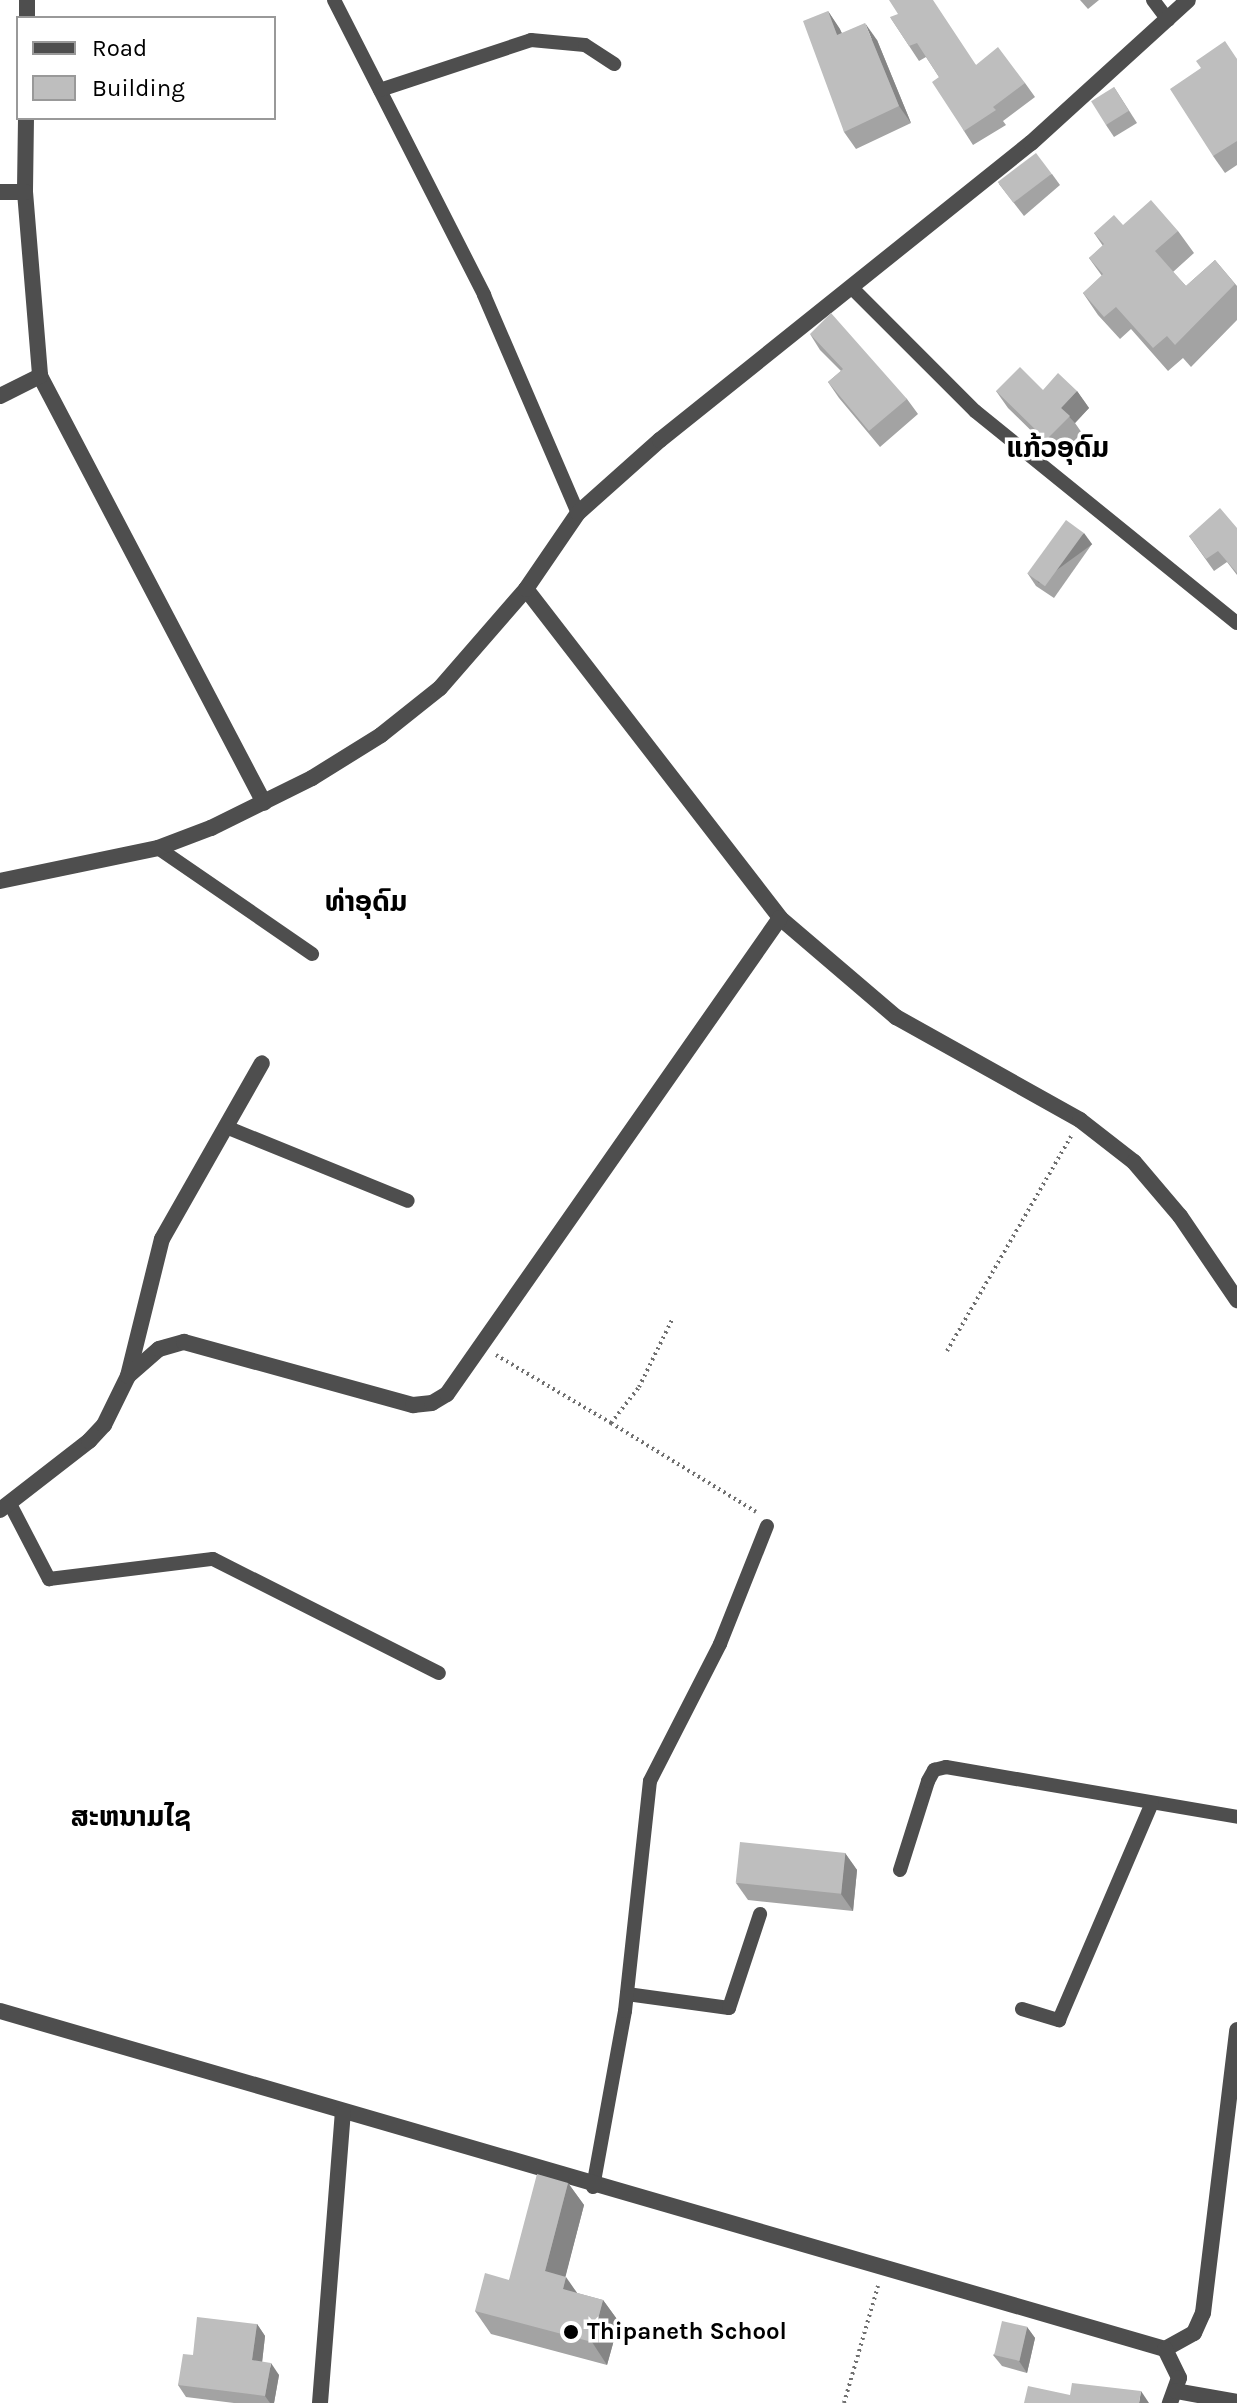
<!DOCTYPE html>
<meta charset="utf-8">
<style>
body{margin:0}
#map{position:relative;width:1237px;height:2403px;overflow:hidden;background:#fff;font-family:Karla,"Noto Sans Lao",sans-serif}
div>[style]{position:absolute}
.path>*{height:4px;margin-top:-2px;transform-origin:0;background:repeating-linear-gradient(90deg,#707070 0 2px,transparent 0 6px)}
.service>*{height:14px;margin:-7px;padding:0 7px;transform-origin:7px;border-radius:7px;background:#4e4e4e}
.minor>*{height:16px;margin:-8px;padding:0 8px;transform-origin:8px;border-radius:8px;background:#4e4e4e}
.wall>*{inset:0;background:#a3a3a3}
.shaded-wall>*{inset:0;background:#858585;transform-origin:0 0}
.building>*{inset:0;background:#bebebe;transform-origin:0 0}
.dots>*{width:22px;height:22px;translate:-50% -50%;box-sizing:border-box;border:4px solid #fff;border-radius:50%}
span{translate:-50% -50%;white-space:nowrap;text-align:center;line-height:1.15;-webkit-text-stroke:7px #fff;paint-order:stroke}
.poi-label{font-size:24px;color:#000;font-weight:700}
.left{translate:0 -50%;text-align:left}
.quarter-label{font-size:28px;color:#000;font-weight:700}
.legend{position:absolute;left:16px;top:16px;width:260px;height:104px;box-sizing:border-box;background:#fff;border:2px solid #999;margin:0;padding:10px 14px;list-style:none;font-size:24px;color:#000}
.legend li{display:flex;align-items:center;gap:16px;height:40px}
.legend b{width:40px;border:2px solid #999}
</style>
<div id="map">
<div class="path">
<i style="left:947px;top:1351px;width:248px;rotate:-60deg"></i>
<i style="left:496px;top:1355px;width:134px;rotate:30.6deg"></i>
<i style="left:611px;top:1423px;width:46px;rotate:-52.1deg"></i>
<i style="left:639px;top:1387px;width:77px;rotate:-63.8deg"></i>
<i style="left:611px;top:1423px;width:170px;rotate:31.5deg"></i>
<i style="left:844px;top:2403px;width:122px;rotate:-73.8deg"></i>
</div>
<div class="service">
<i style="left:334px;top:0;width:331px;rotate:63deg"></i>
<i style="left:484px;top:295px;width:237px;rotate:66.7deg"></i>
<i style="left:1153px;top:0;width:25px;rotate:53deg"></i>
<i style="left:380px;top:90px;width:159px;rotate:-18.3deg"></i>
<i style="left:531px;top:40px;width:54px;rotate:5.3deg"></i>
<i style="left:585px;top:45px;width:35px;rotate:33deg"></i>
<i style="left:853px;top:289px;width:173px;rotate:45deg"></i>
<i style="left:975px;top:411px;width:337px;rotate:39deg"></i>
<i style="left:158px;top:848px;width:187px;rotate:34.5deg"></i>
<i style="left:226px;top:1127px;width:196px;rotate:22.1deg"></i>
<i style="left:10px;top:1504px;width:85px;rotate:62.5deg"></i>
<i style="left:49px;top:1579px;width:165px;rotate:-7deg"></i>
<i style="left:213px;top:1559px;width:253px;rotate:26.8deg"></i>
<i style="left:900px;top:1870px;width:93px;rotate:-72.5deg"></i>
<i style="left:928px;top:1781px;width:13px;rotate:-61deg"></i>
<i style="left:934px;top:1770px;width:12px;rotate:-14deg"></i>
<i style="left:946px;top:1767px;width:295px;rotate:9.7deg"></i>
<i style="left:627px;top:1994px;width:103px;rotate:7.8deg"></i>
<i style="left:729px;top:2008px;width:99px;rotate:-71.7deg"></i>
<i style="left:1022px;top:2009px;width:39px;rotate:17deg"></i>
<i style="left:1059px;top:2020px;width:236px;rotate:-66.8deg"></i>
<i style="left:593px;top:2187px;width:179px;rotate:-79.7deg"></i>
<i style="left:625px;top:2011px;width:231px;rotate:-83.8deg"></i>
<i style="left:650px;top:1781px;width:154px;rotate:-62.9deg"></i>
<i style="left:720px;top:1644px;width:127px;rotate:-68.3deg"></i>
</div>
<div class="minor">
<i style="left:27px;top:18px;width:18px;rotate:-90deg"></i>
<i style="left:26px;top:118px;width:74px;rotate:90.8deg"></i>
<i style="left:25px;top:192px;width:185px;rotate:85.3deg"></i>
<i style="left:40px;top:376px;width:482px;rotate:62.3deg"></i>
<i style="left:0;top:192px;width:25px"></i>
<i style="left:0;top:396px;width:45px;rotate:-26.6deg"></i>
<i style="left:526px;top:589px;width:416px;rotate:52.3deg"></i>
<i style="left:780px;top:918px;width:153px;rotate:40.5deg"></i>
<i style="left:896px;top:1017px;width:211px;rotate:29.2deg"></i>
<i style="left:1080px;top:1120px;width:68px;rotate:37.9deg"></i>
<i style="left:1134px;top:1162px;width:71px;rotate:49.6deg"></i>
<i style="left:1180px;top:1216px;width:102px;rotate:55.8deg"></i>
<i style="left:0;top:881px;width:161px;rotate:-11.8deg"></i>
<i style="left:158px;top:848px;width:57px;rotate:-20.7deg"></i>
<i style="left:211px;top:828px;width:113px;rotate:-26.3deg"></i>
<i style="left:312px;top:778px;width:81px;rotate:-31.9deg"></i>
<i style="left:381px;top:735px;width:75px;rotate:-38.5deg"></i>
<i style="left:440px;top:688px;width:131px;rotate:-49deg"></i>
<i style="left:526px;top:589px;width:92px;rotate:-55.6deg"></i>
<i style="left:578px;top:513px;width:110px;rotate:-41.7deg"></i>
<i style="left:660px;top:440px;width:475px;rotate:-38.7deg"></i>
<i style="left:1031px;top:143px;width:212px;rotate:-42.3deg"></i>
<i style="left:128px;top:1376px;width:141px;rotate:-76.1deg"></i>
<i style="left:162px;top:1239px;width:202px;rotate:-60.4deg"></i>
<i style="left:0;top:1510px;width:113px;rotate:-37.8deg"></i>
<i style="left:89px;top:1441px;width:22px;rotate:-47deg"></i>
<i style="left:104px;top:1425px;width:55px;rotate:-63.9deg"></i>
<i style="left:128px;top:1376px;width:41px;rotate:-41.1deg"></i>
<i style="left:159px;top:1349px;width:26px;rotate:-16deg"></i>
<i style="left:184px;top:1342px;width:238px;rotate:15.4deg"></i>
<i style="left:413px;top:1405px;width:19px;rotate:-6deg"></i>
<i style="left:432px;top:1403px;width:17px;rotate:-31deg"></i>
<i style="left:447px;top:1394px;width:581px;rotate:-55.02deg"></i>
<i style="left:0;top:2011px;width:1213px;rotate:16.18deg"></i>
<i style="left:1165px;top:2349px;width:33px;rotate:-29deg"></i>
<i style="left:1194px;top:2333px;width:22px;rotate:-66deg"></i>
<i style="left:1203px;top:2313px;width:285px;rotate:-83.1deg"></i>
<i style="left:1165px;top:2349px;width:32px;rotate:64deg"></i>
<i style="left:1179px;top:2378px;width:27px;rotate:110deg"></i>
<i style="left:1176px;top:2391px;width:62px;rotate:10.2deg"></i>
<i style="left:320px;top:2403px;width:291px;rotate:-85.5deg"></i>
</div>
<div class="wall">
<i style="clip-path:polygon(1080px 0,1099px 0,1088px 9px)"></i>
<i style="clip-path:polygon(828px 11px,842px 33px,877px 40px,911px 123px,856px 149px,844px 132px)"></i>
<i style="clip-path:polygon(890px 17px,976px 65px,1025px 83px,1035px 97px,1003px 121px,1006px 125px,973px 145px,964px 131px,939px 77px,926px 57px,919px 61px)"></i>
<i style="clip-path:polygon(1237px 58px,1237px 165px,1225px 173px,1213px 156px)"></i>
<i style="clip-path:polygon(1114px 87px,1137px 123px,1114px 137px,1106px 125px)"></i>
<i style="clip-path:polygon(1052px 174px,1060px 185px,1024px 216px,999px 184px)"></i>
<i style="clip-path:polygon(1123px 225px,1178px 231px,1194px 253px,1173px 272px,1186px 286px,1215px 260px,1237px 286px,1237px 320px,1191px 367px,1183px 358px,1168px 371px,1131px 329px,1120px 339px,1098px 315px,1083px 293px,1102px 276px,1089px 258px,1103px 246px,1094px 233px)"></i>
<i style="clip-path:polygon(810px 334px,907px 399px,918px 414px,880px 447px,839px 398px,828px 382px,841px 371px,820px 350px)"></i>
<i style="clip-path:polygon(1043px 390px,1077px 391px,1089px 408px,1075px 423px,1082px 433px,1058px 457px,1008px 408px,996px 391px)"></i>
<i style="clip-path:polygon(1237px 528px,1237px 575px,1227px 562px,1214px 571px,1189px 536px)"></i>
<i style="clip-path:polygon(1092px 544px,1054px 598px,1036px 586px,1028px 574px)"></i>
<i style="clip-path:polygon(845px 1853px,857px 1870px,853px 1911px,748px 1900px,736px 1883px)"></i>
<i style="clip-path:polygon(568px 2183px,584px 2205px,565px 2277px,577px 2293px,603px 2300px,619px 2322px,607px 2365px,491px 2334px,475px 2311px,509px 2280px)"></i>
<i style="clip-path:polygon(257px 2324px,265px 2336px,262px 2362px,279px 2375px,274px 2403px,234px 2403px,186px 2397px,178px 2385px,193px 2355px)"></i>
<i style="clip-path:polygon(1027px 2327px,1035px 2338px,1027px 2373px,1002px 2366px,993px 2355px)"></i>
</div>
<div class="shaded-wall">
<i style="clip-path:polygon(828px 11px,840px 29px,849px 52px,837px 35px)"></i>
<i style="clip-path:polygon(865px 23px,877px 40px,911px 123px,899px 106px)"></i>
<i style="clip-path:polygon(1077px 391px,1089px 408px,1075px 423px,1061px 408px)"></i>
<i style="left:1084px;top:533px;width:14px;height:66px;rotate:54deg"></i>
<i style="clip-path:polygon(845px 1853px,857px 1870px,853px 1911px,841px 1894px)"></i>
<i style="clip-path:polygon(568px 2183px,584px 2205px,561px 2294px,545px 2271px)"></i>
<i style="clip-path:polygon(566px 2277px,582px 2300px,563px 2289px)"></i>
<i style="clip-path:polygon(603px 2300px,619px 2322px,607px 2365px,592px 2342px)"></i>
<i style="clip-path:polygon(257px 2324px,265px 2336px,261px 2372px,252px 2360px)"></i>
<i style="clip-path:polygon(1027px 2327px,1035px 2338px,1027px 2373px,1019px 2361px)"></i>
<i style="clip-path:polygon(271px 2363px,279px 2375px,274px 2403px,270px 2403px,265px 2396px)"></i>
<i style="clip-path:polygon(1141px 2391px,1149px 2403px,1139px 2403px)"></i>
</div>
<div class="building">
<i style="clip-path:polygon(889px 0,933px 0,976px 65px,998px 47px,1025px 83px,993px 107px,996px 110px,964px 131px,932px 82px,939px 77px,917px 43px,909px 46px,890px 17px,898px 14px)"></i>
<i style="clip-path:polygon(828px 11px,837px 35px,865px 23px,899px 106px,844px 132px,803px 21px)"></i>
<i style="clip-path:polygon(1225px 41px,1237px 59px,1237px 141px,1213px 156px,1170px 89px,1201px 68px,1196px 61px)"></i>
<i style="left:1114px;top:87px;width:28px;height:27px;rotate:58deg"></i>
<i style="left:1036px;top:153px;width:26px;height:48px;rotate:53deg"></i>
<i style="clip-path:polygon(1151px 200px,1178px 231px,1155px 251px,1186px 286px,1215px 260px,1235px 284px,1175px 345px,1167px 336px,1153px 348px,1116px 307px,1104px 317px,1083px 293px,1103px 274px,1089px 258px,1104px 244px,1094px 233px,1114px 215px,1123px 225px)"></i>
<i style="clip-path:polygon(831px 313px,907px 399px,869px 431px,828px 382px,843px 369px,810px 334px)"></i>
<i style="clip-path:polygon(1020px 367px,1043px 390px,1058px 373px,1077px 391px,1061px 408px,1070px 416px,1046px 440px,996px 391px)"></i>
<i style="clip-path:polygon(1220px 508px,1237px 528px,1237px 573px,1218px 551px,1206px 559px,1189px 536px)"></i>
<i style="left:1066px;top:520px;width:22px;height:66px;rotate:36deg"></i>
<i style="left:740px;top:1842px;width:106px;height:41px;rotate:6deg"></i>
<i style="clip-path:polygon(537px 2174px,568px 2183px,545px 2271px,566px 2277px,563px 2289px,603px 2300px,592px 2342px,475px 2311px,485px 2273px,509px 2280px)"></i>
<i style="clip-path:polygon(197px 2317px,257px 2324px,252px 2360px,271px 2363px,265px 2396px,178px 2385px,183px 2354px,193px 2355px)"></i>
<i style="left:1002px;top:2321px;width:26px;height:35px;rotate:13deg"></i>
<i style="clip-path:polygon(1072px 2383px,1141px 2391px,1139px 2403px,1024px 2403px,1028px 2386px,1070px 2395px)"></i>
</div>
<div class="dots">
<i style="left:571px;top:2332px;background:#000"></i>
</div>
<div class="poi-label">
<span class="left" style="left:587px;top:2332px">Thipaneth School</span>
</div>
<div class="quarter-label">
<span style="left:1058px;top:448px">ແກ້ວອຸດົມ</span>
<span style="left:366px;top:902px">ທ່າອຸດົມ</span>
<span style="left:131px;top:1817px">ສະຫນາມໄຊ</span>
</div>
<ul class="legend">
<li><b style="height:10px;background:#4e4e4e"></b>Road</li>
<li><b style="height:22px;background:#bebebe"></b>Building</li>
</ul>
</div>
